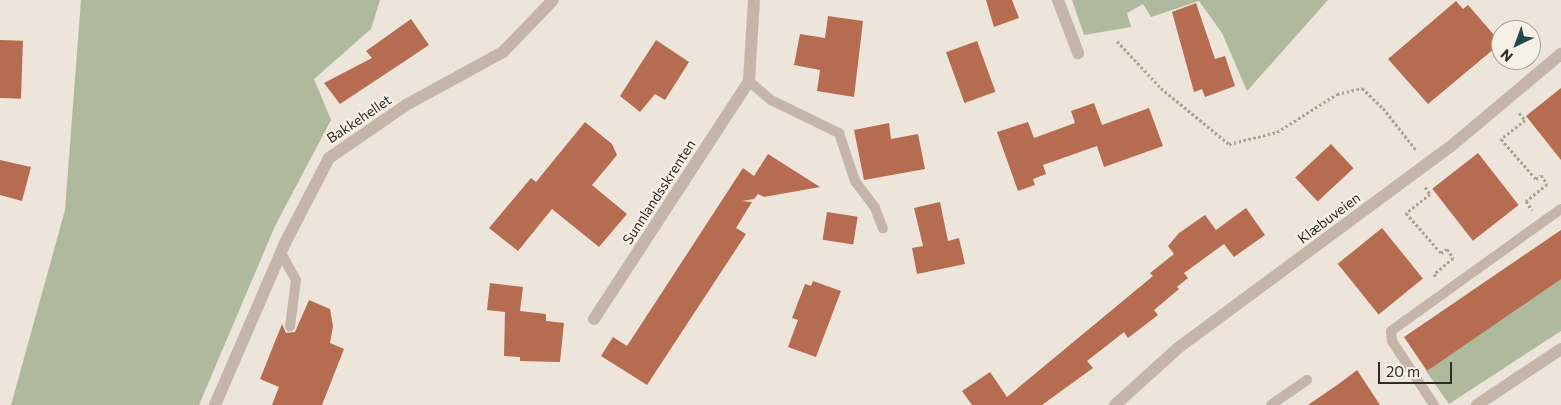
<!DOCTYPE html>
<meta charset="utf-8">
<style>
body{margin:0}
#map{position:relative;width:1561px;height:405px;overflow:hidden;background:#ede5da;font-family:Commissioner,sans-serif}
div>[style]{position:absolute}
.green>*{inset:0;background:#afba9c}
.building>*{inset:0;background:#b56c50;transform-origin:0 0}
.path>*{height:3px;margin-top:-1.5px;transform-origin:0;background:repeating-linear-gradient(90deg,#afa092 0 2.5px,transparent 0 5px)}
.service>*{height:10px;margin:-5px;padding:0 5px;transform-origin:5px;border-radius:5px;background:#c4b5a8}
.minor>*{height:12px;margin:-6px;padding:0 6px;transform-origin:6px;border-radius:6px;background:#c4b5a8}
.tertiary>*{height:12px;margin:-6px;padding:0 6px;transform-origin:6px;border-radius:6px;background:#c4b5a8}
span{translate:-50% -50%;white-space:nowrap;text-align:center;line-height:1.15;-webkit-text-stroke:4.5px #f6efe5;paint-order:stroke}
.street-label{font-size:14px;color:#312b27}
.north{position:absolute;left:1491px;top:20px;width:50px;height:50px;box-sizing:border-box;background:#f6efe5;border:1px solid #a7a199;border-radius:50%;rotate:222deg;font-size:14px;font-weight:700;line-height:20px;text-align:center;color:#312b27}
.north::after{content:'';display:block;margin:auto;width:18px;height:22px;background:#22494d;clip-path:polygon(50% 0,100% 100%,50% 72%,0 100%)}
.scale{position:absolute;left:1378px;top:362px;width:74px;height:22px;box-sizing:border-box;border:2px solid #312b27;border-top:0;padding-left:6px;font-size:15px;line-height:18px;white-space:nowrap;color:#312b27;-webkit-text-stroke:4px #f6efe5;paint-order:stroke}
</style>
<div id="map">
<div class="green">
<i style="clip-path:polygon(81px 0,380px 0,371px 29px,314px 79px,331px 120px,275px 226px,199px 405px,11px 405px,65px 210px)"></i>
<i style="clip-path:polygon(1072px 0,1328px 0,1247px 91px,1222px 33px,1199px 1px,1151px 17px,1143px 4px,1127px 13px,1131px 27px,1084px 35px)"></i>
<i style="clip-path:polygon(1561px 278px,1561px 331px,1449px 404px,1426px 371px)"></i>
</div>
<div class="building">
<i style="clip-path:polygon(986px 0,1012px 0,1019px 18px,994px 27px)"></i>
<i style="clip-path:polygon(1456px 1px,1463px 9px,1468px 5px,1501px 43px,1428px 104px,1388px 59px)"></i>
<i style="clip-path:polygon(1196px 3px,1215px 59px,1225px 56px,1235px 86px,1205px 97px,1202px 89px,1194px 92px,1172px 12px)"></i>
<i style="clip-path:polygon(828px 16px,863px 21px,854px 97px,817px 91px,820px 70px,794px 65px,800px 34px,825px 38px)"></i>
<i style="clip-path:polygon(411px 19px,429px 45px,340px 104px,324px 83px,372px 58px,366px 51px)"></i>
<i style="left:0;top:40px;width:23px;height:58px;rotate:2deg"></i>
<i style="clip-path:polygon(656px 40px,689px 62px,665px 100px,655px 94px,640px 112px,620px 96px)"></i>
<i style="left:977px;top:41px;width:54px;height:33px;rotate:70deg"></i>
<i style="clip-path:polygon(1561px 88px,1561px 160px,1526px 116px)"></i>
<i style="clip-path:polygon(1094px 103px,1102px 125px,1149px 108px,1163px 146px,1104px 167px,1097px 146px,1043px 165px,1046px 174px,1033px 179px,1035px 185px,1018px 191px,997px 132px,1028px 122px,1034px 138px,1075px 123px,1071px 111px)"></i>
<i style="clip-path:polygon(585px 122px,612px 144px,617px 155px,592px 185px,627px 214px,599px 247px,552px 209px,518px 251px,489px 228px,531px 178px,536px 182px)"></i>
<i style="clip-path:polygon(889px 123px,891px 139px,918px 134px,925px 169px,864px 180px,854px 130px)"></i>
<i style="left:1331px;top:144px;width:33px;height:49px;rotate:47deg"></i>
<i style="left:1478px;top:153px;width:66px;height:58px;rotate:52deg"></i>
<i style="clip-path:polygon(768px 154px,820px 187px,764px 197px,758px 194px,754px 199px,742px 201px,752px 202px,736px 228px,746px 234px,647px 385px,601px 356px,613px 337px,627px 346px,743px 168px,754px 176px)"></i>
<i style="clip-path:polygon(0 160px,31px 167px,22px 201px,0 195px)"></i>
<i style="clip-path:polygon(940px 202px,948px 241px,959px 238px,965px 264px,917px 274px,912px 248px,923px 246px,914px 208px)"></i>
<i style="clip-path:polygon(1246px 208px,1265px 235px,1234px 257px,1224px 244px,1184px 273px,1188px 278px,1177px 287px,1179px 289px,1154px 310px,1158px 315px,1128px 338px,1124px 332px,1087px 361px,1093px 368px,1042px 405px,972px 405px,962px 391px,990px 372px,1007px 397px,1153px 276px,1150px 273px,1174px 254px,1168px 246px,1179px 233px,1205px 215px,1216px 230px)"></i>
<i style="left:827px;top:212px;width:31px;height:28px;rotate:9deg"></i>
<i style="left:1382px;top:228px;width:65px;height:57px;rotate:51deg"></i>
<i style="clip-path:polygon(1561px 230px,1561px 279px,1427px 371px,1404px 337px)"></i>
<i style="clip-path:polygon(813px 281px,841px 291px,816px 357px,788px 347px,798px 320px,792px 318px,805px 284px,811px 286px)"></i>
<i style="clip-path:polygon(490px 283px,523px 287px,520px 311px,546px 314px,546px 321px,564px 323px,560px 362px,520px 361px,520px 357px,504px 356px,505px 312px,487px 310px)"></i>
<i style="clip-path:polygon(309px 300px,330px 309px,333px 326px,330px 343px,344px 349px,322px 405px,272px 405px,279px 387px,260px 379px,282px 324px,286px 333px,295px 332px)"></i>
<i style="clip-path:polygon(1357px 370px,1380px 405px,1308px 405px,1340px 383px)"></i>
</div>
<div class="path">
<i style="left:1117px;top:41px;width:64px;rotate:46.9deg"></i>
<i style="left:1161px;top:88px;width:88px;rotate:39.5deg"></i>
<i style="left:1229px;top:144px;width:49px;rotate:-14deg"></i>
<i style="left:1277px;top:132px;width:71px;rotate:-32.3deg"></i>
<i style="left:1337px;top:94px;width:26px;rotate:-13deg"></i>
<i style="left:1362px;top:88px;width:29px;rotate:44deg"></i>
<i style="left:1383px;top:108px;width:53px;rotate:51.8deg"></i>
<i style="left:1519px;top:113px;width:9px;rotate:49deg"></i>
<i style="left:1525px;top:120px;width:31px;rotate:142deg"></i>
<i style="left:1501px;top:139px;width:53px;rotate:48.8deg"></i>
<i style="left:1536px;top:179px;width:6px;rotate:-39deg"></i>
<i style="left:1541px;top:175px;width:11px;rotate:56deg"></i>
<i style="left:1547px;top:184px;width:27px;rotate:141deg"></i>
<i style="left:1526px;top:201px;width:11px;rotate:56deg"></i>
<i style="left:1425px;top:187px;width:9px;rotate:54deg"></i>
<i style="left:1430px;top:194px;width:31px;rotate:142deg"></i>
<i style="left:1406px;top:213px;width:53px;rotate:48.8deg"></i>
<i style="left:1441px;top:253px;width:7px;rotate:-34deg"></i>
<i style="left:1447px;top:249px;width:11px;rotate:56deg"></i>
<i style="left:1453px;top:258px;width:25px;rotate:140deg"></i>
<i style="left:1434px;top:274px;width:5px;rotate:53deg"></i>
</div>
<div class="service">
<i style="left:749px;top:81px;width:29px;rotate:41deg"></i>
<i style="left:771px;top:100px;width:76px;rotate:25.9deg"></i>
<i style="left:839px;top:133px;width:51px;rotate:71.6deg"></i>
<i style="left:855px;top:181px;width:34px;rotate:53deg"></i>
<i style="left:875px;top:208px;width:22px;rotate:69deg"></i>
<i style="left:281px;top:253px;width:31px;rotate:61deg"></i>
<i style="left:296px;top:280px;width:47px;rotate:97.3deg"></i>
<i style="left:1271px;top:405px;width:44px;rotate:-34.8deg"></i>
<i style="left:1434px;top:405px;width:77px;rotate:-123.3deg"></i>
<i style="left:1392px;top:341px;width:10px;rotate:-96deg"></i>
<i style="left:1391px;top:331px;width:209px;rotate:-35.7deg"></i>
</div>
<div class="minor">
<i style="left:1058px;top:0;width:57px;rotate:69.3deg"></i>
<i style="left:594px;top:319px;width:284px;rotate:-56.9deg"></i>
<i style="left:749px;top:81px;width:81px;rotate:-86.5deg"></i>
<i style="left:215px;top:405px;width:176px;rotate:-66.6deg"></i>
<i style="left:285px;top:243px;width:96px;rotate:-62.6deg"></i>
<i style="left:329px;top:158px;width:93px;rotate:-34.5deg"></i>
<i style="left:406px;top:105px;width:111px;rotate:-28.7deg"></i>
<i style="left:503px;top:52px;width:72px;rotate:-46.1deg"></i>
<i style="left:1477px;top:405px;width:101px;rotate:-33.7deg"></i>
</div>
<div class="tertiary">
<i style="left:1115px;top:405px;width:85px;rotate:-42.1deg"></i>
<i style="left:1178px;top:348px;width:338px;rotate:-36.5deg"></i>
<i style="left:1450px;top:147px;width:145px;rotate:-40deg"></i>
</div>
<div class="street-label">
<span style="left:359px;top:119px;rotate:-34deg">Bakkehellet</span>
<span style="left:659px;top:192px;rotate:-57deg">Sunnlandsskrenten</span>
<span style="left:1329px;top:218px;rotate:-37deg">Klæbuveien</span>
</div>
<div class="north">N</div>
<div class="scale">20 m</div>
</div>
